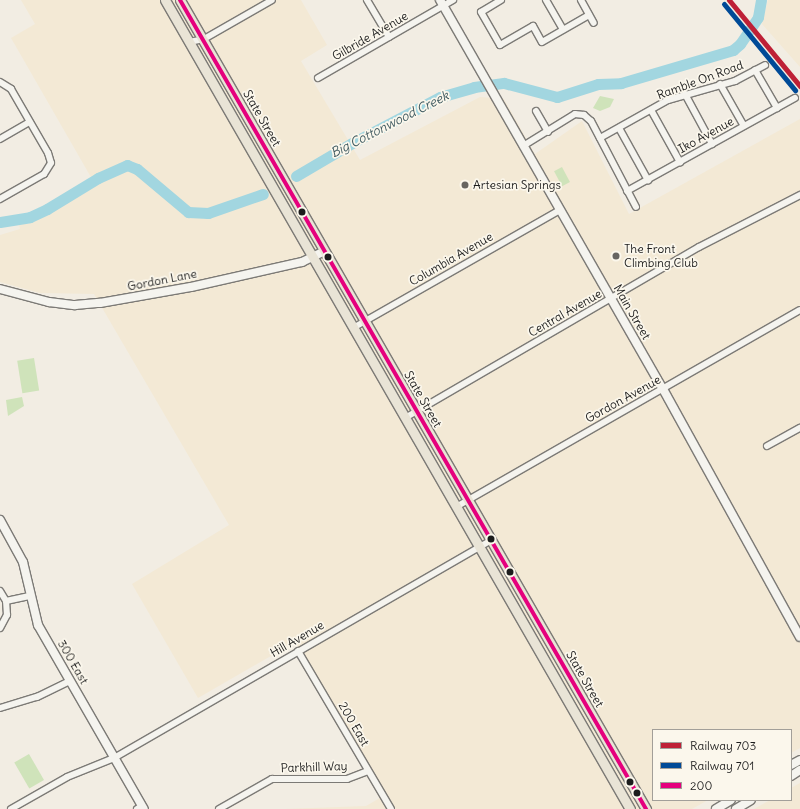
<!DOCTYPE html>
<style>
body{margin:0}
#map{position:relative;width:800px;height:809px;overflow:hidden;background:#f2ede3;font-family:Delius,sans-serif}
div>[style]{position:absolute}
.built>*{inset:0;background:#f3e9d5}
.green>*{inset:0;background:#cfe3ba;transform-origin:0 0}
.river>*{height:11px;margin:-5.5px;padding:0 5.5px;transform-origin:5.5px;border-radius:5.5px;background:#a2d6e0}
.roads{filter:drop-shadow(1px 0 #7c7a76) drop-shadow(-1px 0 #7c7a76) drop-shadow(0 1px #7c7a76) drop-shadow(0 -1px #7c7a76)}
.street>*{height:6px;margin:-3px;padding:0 3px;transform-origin:3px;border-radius:3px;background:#f5f4ef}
.secondary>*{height:8px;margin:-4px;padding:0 4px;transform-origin:4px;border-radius:4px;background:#f5f4ef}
.primary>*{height:9px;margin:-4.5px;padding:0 4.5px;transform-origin:4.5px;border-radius:4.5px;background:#e9e4d6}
.bus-1>*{height:4px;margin:-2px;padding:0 2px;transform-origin:2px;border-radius:2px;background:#e5007d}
.rail-1>*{height:5px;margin:-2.5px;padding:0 2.5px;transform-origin:2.5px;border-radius:2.5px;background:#be2036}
.rail-2>*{height:5px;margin:-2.5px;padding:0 2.5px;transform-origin:2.5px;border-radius:2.5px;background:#004a97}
.dots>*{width:11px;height:11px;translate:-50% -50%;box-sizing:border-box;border:2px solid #fbf7ec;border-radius:50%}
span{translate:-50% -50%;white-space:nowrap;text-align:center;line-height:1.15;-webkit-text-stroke:3.5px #fbf7ec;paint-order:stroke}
.street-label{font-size:12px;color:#1c1c1c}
.poi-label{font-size:12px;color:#1c1c1c}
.left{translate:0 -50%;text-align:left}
.water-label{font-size:13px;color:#3f5a60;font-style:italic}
.legend{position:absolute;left:652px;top:729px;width:140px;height:72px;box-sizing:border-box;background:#fbf7ec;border:1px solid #a29f99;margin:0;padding:5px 7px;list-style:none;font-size:12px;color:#1c1c1c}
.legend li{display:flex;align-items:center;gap:8px;height:20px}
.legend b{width:20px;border:1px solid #a29f99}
</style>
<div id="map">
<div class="built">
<i style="clip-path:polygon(21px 0,301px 0,327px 45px,301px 61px,360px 160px,480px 97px,504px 99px,535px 154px,582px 121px,629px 214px,800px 119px,800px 748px,791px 753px,791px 730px,653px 730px,653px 800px,708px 800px,692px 809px,285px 809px,366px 806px,385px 795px,295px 642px,198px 698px,132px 584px,229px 525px,94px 294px,40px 293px,0 282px,0 235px,20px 229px,19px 224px,28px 224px,92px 179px,11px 38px,35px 24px)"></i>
<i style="clip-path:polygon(768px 0,800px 0,800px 67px,762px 24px)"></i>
<i style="clip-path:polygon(800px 783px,800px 809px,754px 809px,770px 800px,791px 800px,791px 788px)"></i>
</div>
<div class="green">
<i style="clip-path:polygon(600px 96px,614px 99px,610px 107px,600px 111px,593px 108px)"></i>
<i style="left:562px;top:167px;width:17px;height:9px;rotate:62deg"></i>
<i style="left:34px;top:358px;width:33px;height:17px;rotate:81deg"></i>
<i style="clip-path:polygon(22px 397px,24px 406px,8px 416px,6px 400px)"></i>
<i style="left:29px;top:754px;width:30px;height:17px;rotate:60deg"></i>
</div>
<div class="river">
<i style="left:296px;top:176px;width:65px;rotate:-30.5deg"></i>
<i style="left:352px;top:143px;width:99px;rotate:-27.6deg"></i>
<i style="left:440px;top:97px;width:35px;rotate:-16deg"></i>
<i style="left:474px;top:87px;width:30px;rotate:-8deg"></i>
<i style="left:504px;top:83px;width:55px;rotate:14.8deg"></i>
<i style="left:557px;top:97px;width:43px;rotate:-17.6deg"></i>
<i style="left:598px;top:84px;width:23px;rotate:-2deg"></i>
<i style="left:621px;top:83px;width:117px;rotate:-16.4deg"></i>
<i style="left:733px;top:50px;width:9px;rotate:-41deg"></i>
<i style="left:740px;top:44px;width:32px;rotate:-56deg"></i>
<i style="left:758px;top:17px;width:17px;rotate:-80deg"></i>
<i style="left:0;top:222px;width:30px;rotate:-9deg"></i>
<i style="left:30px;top:217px;width:19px;rotate:-25deg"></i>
<i style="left:47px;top:209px;width:60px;rotate:-31.3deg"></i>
<i style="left:98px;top:178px;width:32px;rotate:-24deg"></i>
<i style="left:127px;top:165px;width:11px;rotate:22deg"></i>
<i style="left:137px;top:169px;width:67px;rotate:40.1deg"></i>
<i style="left:188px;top:212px;width:20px;rotate:3deg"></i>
<i style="left:208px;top:213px;width:58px;rotate:-19.1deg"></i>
</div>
<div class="roads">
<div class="street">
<i style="left:367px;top:0;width:43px;rotate:59.3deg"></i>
<i style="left:501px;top:0;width:23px;rotate:149deg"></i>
<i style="left:481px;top:12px;width:38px;rotate:60deg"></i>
<i style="left:500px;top:45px;width:38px;rotate:-30deg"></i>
<i style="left:533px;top:26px;width:18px;rotate:61deg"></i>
<i style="left:542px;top:42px;width:54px;rotate:-29.9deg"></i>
<i style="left:546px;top:0;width:34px;rotate:60deg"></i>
<i style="left:581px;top:0;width:26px;rotate:61deg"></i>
<i style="left:189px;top:42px;width:15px;rotate:-11deg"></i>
<i style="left:204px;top:39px;width:78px;rotate:-29.8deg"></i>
<i style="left:755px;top:70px;width:44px;rotate:59.9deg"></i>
<i style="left:318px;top:78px;width:156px;rotate:-30deg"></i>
<i style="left:0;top:82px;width:13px;rotate:32deg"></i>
<i style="left:11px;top:89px;width:74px;rotate:60deg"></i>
<i style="left:48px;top:153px;width:10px;rotate:73deg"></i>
<i style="left:51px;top:163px;width:13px;rotate:122deg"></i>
<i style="left:44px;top:174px;width:51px;rotate:150.4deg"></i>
<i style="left:720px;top:84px;width:48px;rotate:60.3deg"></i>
<i style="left:685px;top:94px;width:57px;rotate:61.6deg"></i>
<i style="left:651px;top:110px;width:60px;rotate:60.9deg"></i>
<i style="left:536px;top:111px;width:24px;rotate:60deg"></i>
<i style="left:619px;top:128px;width:60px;rotate:60.9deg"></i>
<i style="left:600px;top:138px;width:78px;rotate:-29.2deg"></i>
<i style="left:668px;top:100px;width:70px;rotate:-15.8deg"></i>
<i style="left:735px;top:81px;width:34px;rotate:-28deg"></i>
<i style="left:0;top:139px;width:34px;rotate:-30deg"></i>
<i style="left:523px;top:146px;width:61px;rotate:-31.6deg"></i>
<i style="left:575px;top:114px;width:9px;rotate:6deg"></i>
<i style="left:584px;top:115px;width:9px;rotate:41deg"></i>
<i style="left:591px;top:121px;width:97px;rotate:62.4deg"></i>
<i style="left:627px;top:191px;width:192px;rotate:-29deg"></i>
<i style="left:353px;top:328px;width:238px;rotate:-29.7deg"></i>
<i style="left:405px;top:418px;width:340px;rotate:-30.2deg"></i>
<i style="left:699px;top:247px;width:114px;rotate:-27.2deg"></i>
<i style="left:767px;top:446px;width:38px;rotate:-29deg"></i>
<i style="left:456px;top:507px;width:396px;rotate:-29.8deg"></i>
<i style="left:0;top:591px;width:12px;rotate:59deg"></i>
<i style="left:0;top:628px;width:15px;rotate:-62deg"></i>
<i style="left:7px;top:615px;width:14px;rotate:-94deg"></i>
<i style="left:6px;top:601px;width:25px;rotate:-12deg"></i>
<i style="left:298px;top:651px;width:183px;rotate:59.5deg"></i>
<i style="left:0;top:708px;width:39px;rotate:-17deg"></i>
<i style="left:37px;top:697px;width:37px;rotate:-26deg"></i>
<i style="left:11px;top:809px;width:64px;rotate:-29.7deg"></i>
<i style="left:67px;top:777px;width:51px;rotate:-22deg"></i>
<i style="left:114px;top:758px;width:435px;rotate:-30deg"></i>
<i style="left:137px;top:809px;width:6px;rotate:-31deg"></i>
<i style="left:219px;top:809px;width:61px;rotate:-29.5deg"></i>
<i style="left:272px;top:779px;width:75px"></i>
<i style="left:347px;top:779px;width:22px;rotate:-21deg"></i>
</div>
<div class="secondary">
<i style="left:440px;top:0;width:448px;rotate:60.2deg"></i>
<i style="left:663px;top:389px;width:283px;rotate:61.1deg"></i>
<i style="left:0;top:289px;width:51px;rotate:14.9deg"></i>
<i style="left:49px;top:302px;width:26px;rotate:7deg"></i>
<i style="left:75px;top:305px;width:25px;rotate:-5deg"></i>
<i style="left:100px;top:303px;width:92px;rotate:-10deg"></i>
<i style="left:191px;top:287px;width:114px;rotate:-12.7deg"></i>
<i style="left:302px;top:262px;width:25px;rotate:-26deg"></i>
<i style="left:0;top:520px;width:48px;rotate:61.3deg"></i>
<i style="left:23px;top:562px;width:65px;rotate:76.6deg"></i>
<i style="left:38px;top:625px;width:212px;rotate:60.1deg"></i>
<i style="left:791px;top:765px;width:10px;rotate:-29deg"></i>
<i style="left:791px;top:776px;width:11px;rotate:-34deg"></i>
<i style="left:716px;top:809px;width:17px;rotate:-31deg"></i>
<i style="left:736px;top:809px;width:17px;rotate:-31deg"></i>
</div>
<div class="primary">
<i style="left:165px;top:0;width:933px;rotate:60.11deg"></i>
<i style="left:180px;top:0;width:934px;rotate:60.06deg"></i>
</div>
</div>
<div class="bus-1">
<i style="left:180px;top:0;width:934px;rotate:60.06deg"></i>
</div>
<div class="rail-1">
<i style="left:729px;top:0;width:112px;rotate:50.5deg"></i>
</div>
<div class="rail-2">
<i style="left:724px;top:4px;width:112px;rotate:50.5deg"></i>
</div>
<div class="dots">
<i style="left:465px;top:185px;background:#676562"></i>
<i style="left:302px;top:212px;background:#1c1c1c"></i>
<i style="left:616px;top:256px;background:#676562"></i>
<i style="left:328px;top:257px;background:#1c1c1c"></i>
<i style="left:491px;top:539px;background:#1c1c1c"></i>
<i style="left:510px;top:572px;background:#1c1c1c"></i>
<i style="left:630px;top:782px;background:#1c1c1c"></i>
<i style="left:637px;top:793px;background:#1c1c1c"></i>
</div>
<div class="street-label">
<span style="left:370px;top:36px;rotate:-30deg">Gilbride Avenue</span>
<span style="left:700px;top:80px;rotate:-20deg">Ramble On Road</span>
<span style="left:262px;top:118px;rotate:60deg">State Street</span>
<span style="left:706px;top:135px;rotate:-29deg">Iko Avenue</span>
<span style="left:451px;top:259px;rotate:-30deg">Columbia Avenue</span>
<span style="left:162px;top:280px;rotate:-11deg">Gordon Lane</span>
<span style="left:632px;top:312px;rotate:60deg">Main Street</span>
<span style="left:565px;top:313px;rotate:-30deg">Central Avenue</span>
<span style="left:423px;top:399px;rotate:60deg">State Street</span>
<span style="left:623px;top:399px;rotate:-29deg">Gordon Avenue</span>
<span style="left:297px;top:639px;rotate:-30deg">Hill Avenue</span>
<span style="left:73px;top:662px;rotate:60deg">300 East</span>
<span style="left:585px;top:679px;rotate:60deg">State Street</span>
<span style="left:354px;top:724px;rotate:60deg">200 East</span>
<span style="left:314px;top:767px;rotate:-2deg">Parkhill Way</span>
</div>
<div class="poi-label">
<span class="left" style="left:473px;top:185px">Artesian Springs</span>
<span class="left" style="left:624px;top:256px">The Front<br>Climbing Club</span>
</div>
<div class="water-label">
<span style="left:390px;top:125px;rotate:-27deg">Big Cottonwood Creek</span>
</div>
<ul class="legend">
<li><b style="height:5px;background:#be2036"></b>Railway 703</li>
<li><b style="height:5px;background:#004a97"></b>Railway 701</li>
<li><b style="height:5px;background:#e5007d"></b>200</li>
</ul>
</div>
